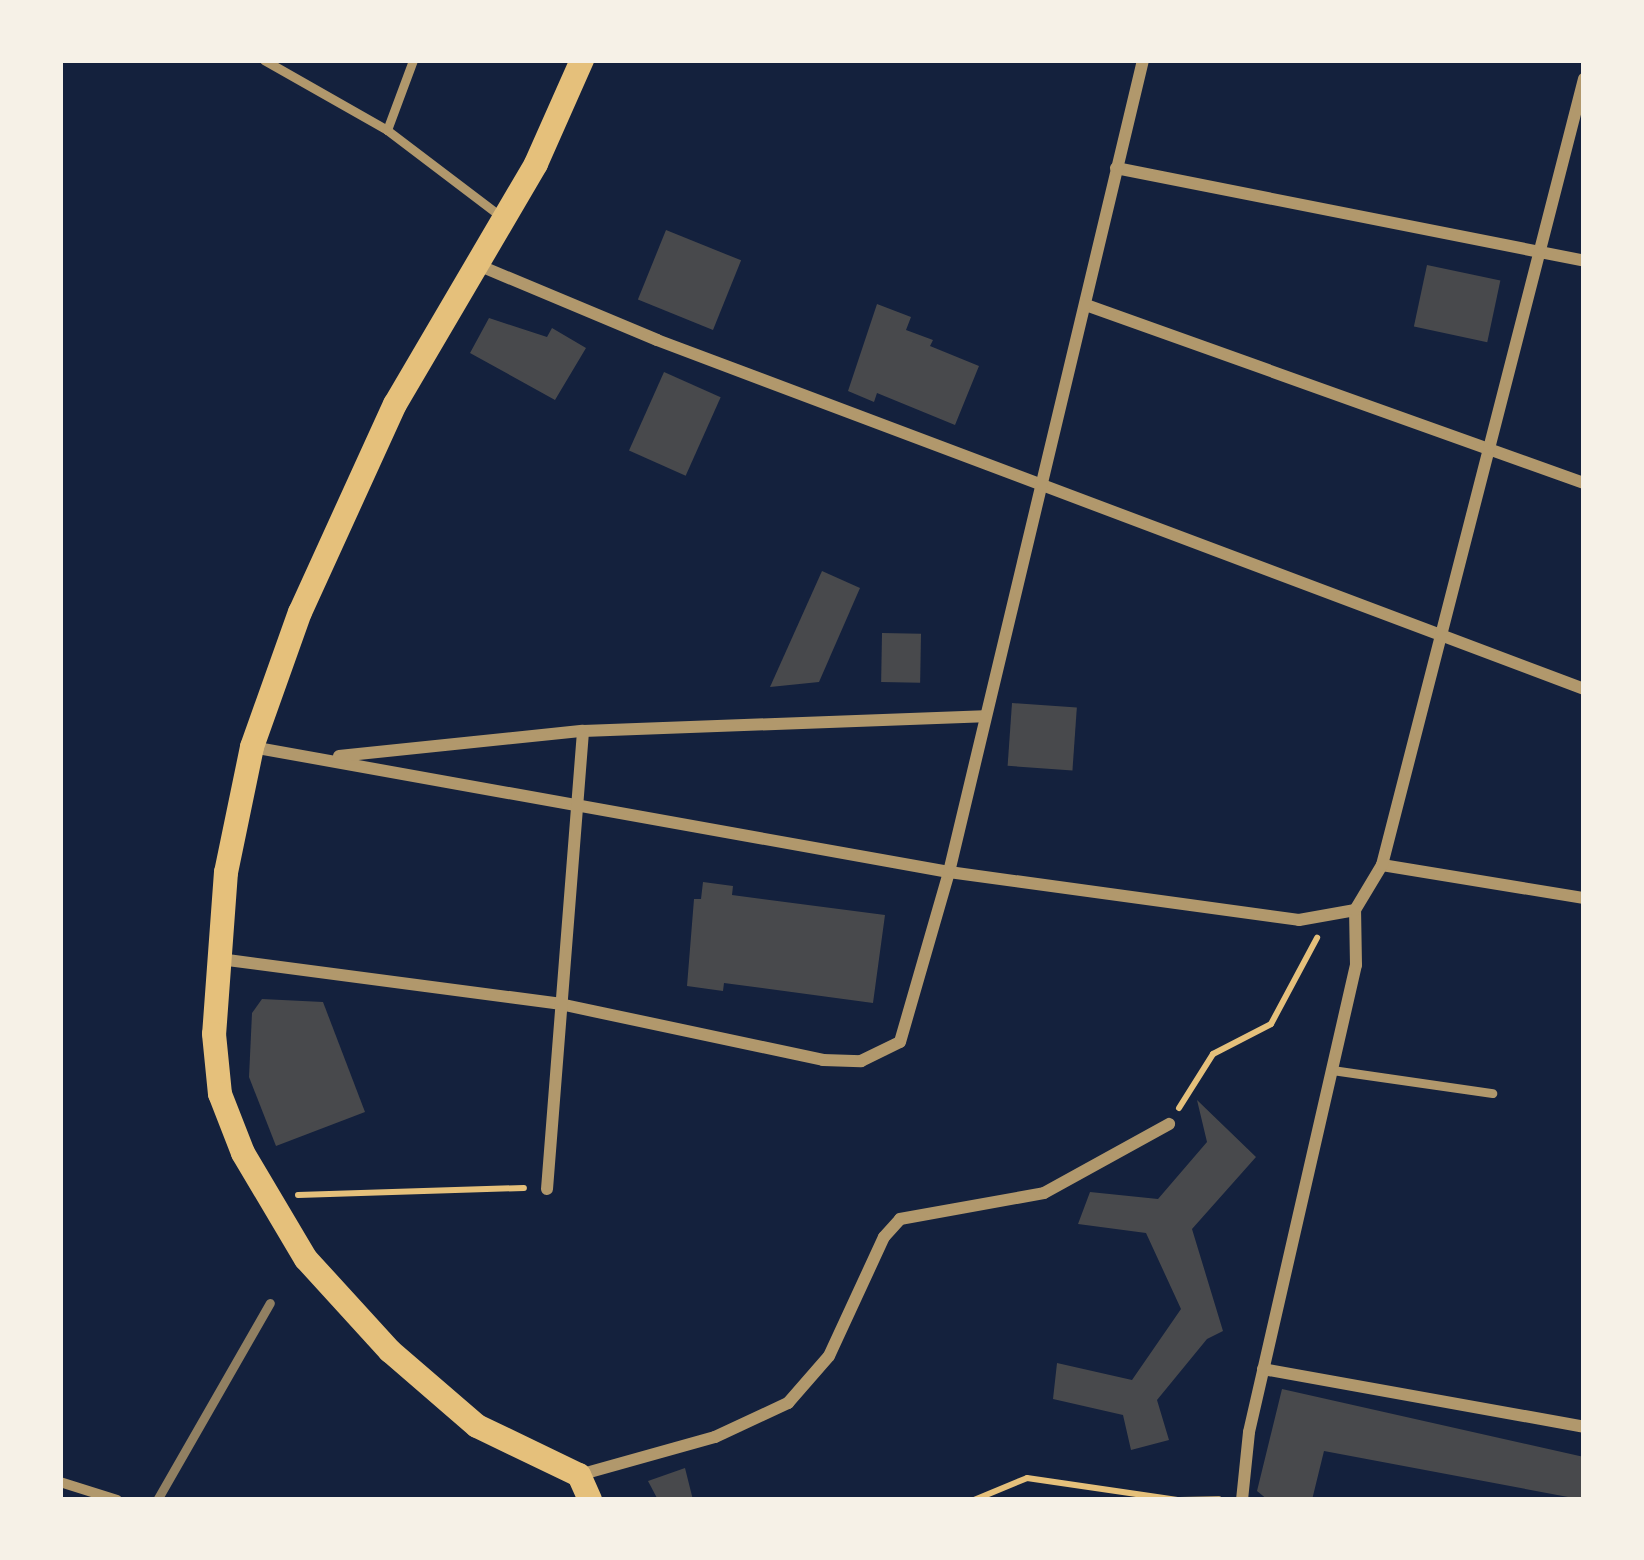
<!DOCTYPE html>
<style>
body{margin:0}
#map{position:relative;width:1644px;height:1560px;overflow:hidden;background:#14213d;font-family:"Open Sans",sans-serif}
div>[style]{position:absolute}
.building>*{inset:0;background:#48494c;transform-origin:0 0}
.path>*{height:6px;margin:-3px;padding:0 3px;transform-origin:3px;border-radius:3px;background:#e5c07b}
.service>*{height:9px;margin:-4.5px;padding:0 4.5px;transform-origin:4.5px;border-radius:4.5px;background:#b1986c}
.pedestrian>*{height:10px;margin:-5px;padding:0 5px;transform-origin:5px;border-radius:5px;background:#b1986c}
.minor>*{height:12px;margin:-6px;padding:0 6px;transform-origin:6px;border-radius:6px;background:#b1986c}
.secondary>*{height:24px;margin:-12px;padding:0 12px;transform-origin:12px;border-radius:12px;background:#e5c07b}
.rail>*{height:9px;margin:-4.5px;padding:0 4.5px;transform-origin:4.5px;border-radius:4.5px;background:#918062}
span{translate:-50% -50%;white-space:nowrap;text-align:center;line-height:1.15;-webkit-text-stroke:9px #f6f1e7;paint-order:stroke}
.frame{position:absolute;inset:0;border:63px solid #f6f1e7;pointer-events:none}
</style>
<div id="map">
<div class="building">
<i style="left:666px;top:230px;width:81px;height:75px;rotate:22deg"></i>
<i style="left:1427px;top:265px;width:75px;height:63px;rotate:12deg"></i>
<i style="clip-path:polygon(877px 304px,911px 317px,906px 330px,933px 340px,930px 346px,979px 366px,955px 425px,877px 393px,874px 402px,848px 391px)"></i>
<i style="clip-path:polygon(489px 318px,547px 337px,552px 328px,586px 348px,555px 400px,470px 353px)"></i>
<i style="left:664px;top:372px;width:62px;height:86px;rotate:24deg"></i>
<i style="clip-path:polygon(822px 571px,860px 588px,819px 682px,770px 687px)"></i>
<i style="left:882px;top:633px;width:39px;height:49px;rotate:1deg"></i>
<i style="left:1012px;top:703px;width:65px;height:63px;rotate:4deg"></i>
<i style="clip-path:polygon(703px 882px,733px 886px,732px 895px,885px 915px,873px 1003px,724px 983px,723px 991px,687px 986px,694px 899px,701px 899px)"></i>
<i style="clip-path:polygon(262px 999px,323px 1002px,365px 1112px,276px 1146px,249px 1077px,252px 1013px)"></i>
<i style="clip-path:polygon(1197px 1100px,1256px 1157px,1192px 1229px,1223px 1331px,1207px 1339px,1157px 1400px,1169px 1440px,1131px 1450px,1123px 1415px,1053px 1399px,1057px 1363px,1132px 1380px,1181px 1309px,1146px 1233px,1078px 1224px,1090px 1192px,1158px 1199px,1207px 1142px)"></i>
<i style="clip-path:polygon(1282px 1389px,1584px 1457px,1584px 1500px,1324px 1451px,1312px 1500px,1268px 1500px,1257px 1491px)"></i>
<i style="clip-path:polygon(685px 1468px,693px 1500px,658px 1500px,648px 1481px)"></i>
</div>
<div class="path">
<i style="left:1179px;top:1108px;width:64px;rotate:-57.8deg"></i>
<i style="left:1213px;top:1054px;width:65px;rotate:-27.3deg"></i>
<i style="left:1271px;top:1024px;width:98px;rotate:-61.9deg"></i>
<i style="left:298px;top:1195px;width:226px;rotate:-1.8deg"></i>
<i style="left:974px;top:1500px;width:57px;rotate:-22.5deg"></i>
<i style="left:1027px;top:1478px;width:152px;rotate:8.3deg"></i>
<i style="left:1180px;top:1500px;width:39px;rotate:-1deg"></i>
</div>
<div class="service">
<i style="left:264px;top:60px;width:142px;rotate:29.6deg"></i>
<i style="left:387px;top:130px;width:146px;rotate:37.2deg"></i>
<i style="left:387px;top:130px;width:75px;rotate:-69.6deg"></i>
<i style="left:1332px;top:1070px;width:162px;rotate:8.2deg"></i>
</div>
<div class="pedestrian">
<i style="left:60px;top:1482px;width:60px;rotate:17.5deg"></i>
</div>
<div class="minor">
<i style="left:1116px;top:168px;width:477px;rotate:11.2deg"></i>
<i style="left:478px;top:265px;width:194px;rotate:22.7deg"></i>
<i style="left:657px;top:340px;width:991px;rotate:20.63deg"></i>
<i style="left:1086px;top:305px;width:529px;rotate:19.67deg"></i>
<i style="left:252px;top:747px;width:708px;rotate:10.17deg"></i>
<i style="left:949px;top:872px;width:353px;rotate:7.8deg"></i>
<i style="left:1299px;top:920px;width:57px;rotate:-10.1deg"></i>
<i style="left:339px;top:756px;width:245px;rotate:-5.9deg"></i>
<i style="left:583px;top:731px;width:401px;rotate:-2.1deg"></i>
<i style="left:1382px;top:865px;width:205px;rotate:9.3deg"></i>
<i style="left:220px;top:959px;width:343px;rotate:7.5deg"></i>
<i style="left:560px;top:1004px;width:269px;rotate:12deg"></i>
<i style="left:823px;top:1060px;width:38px;rotate:2deg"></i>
<i style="left:861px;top:1061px;width:43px;rotate:-26deg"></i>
<i style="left:900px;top:1042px;width:177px;rotate:-73.9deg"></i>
<i style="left:949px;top:872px;width:835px;rotate:-76.56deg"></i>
<i style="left:547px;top:1189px;width:459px;rotate:-85.5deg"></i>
<i style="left:1263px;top:1369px;width:326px;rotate:10.2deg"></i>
<i style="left:579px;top:1475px;width:141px;rotate:-15.6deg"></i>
<i style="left:715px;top:1437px;width:81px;rotate:-25deg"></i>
<i style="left:788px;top:1403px;width:62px;rotate:-48.9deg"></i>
<i style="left:829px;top:1356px;width:131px;rotate:-65.2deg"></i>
<i style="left:884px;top:1237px;width:24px;rotate:-48deg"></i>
<i style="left:900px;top:1219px;width:146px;rotate:-10.2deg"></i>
<i style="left:1044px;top:1193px;width:143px;rotate:-28.9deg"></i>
<i style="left:1242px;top:1500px;width:68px;rotate:-84.1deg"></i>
<i style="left:1249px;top:1432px;width:479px;rotate:-77.1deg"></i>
<i style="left:1356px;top:965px;width:55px;rotate:-91deg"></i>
<i style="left:1355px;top:910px;width:52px;rotate:-59deg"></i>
<i style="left:1382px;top:865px;width:812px;rotate:-75.59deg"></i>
</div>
<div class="secondary">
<i style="left:582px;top:60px;width:114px;rotate:113.9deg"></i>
<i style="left:536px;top:164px;width:278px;rotate:120.4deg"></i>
<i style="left:395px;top:404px;width:229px;rotate:114.5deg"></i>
<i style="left:300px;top:612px;width:143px;rotate:109.6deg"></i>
<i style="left:252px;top:747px;width:128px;rotate:101.7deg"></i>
<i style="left:226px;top:872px;width:162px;rotate:94.2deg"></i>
<i style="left:214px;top:1034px;width:60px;rotate:84.3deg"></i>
<i style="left:220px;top:1094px;width:63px;rotate:68.7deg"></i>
<i style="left:243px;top:1153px;width:123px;rotate:59.3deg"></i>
<i style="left:306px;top:1259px;width:125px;rotate:47.6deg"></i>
<i style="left:390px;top:1351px;width:115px;rotate:40.8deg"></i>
<i style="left:477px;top:1426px;width:113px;rotate:25.7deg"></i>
<i style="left:579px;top:1475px;width:27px;rotate:66deg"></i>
</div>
<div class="rail">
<i style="left:157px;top:1500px;width:227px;rotate:-60.2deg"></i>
</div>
<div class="frame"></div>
</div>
